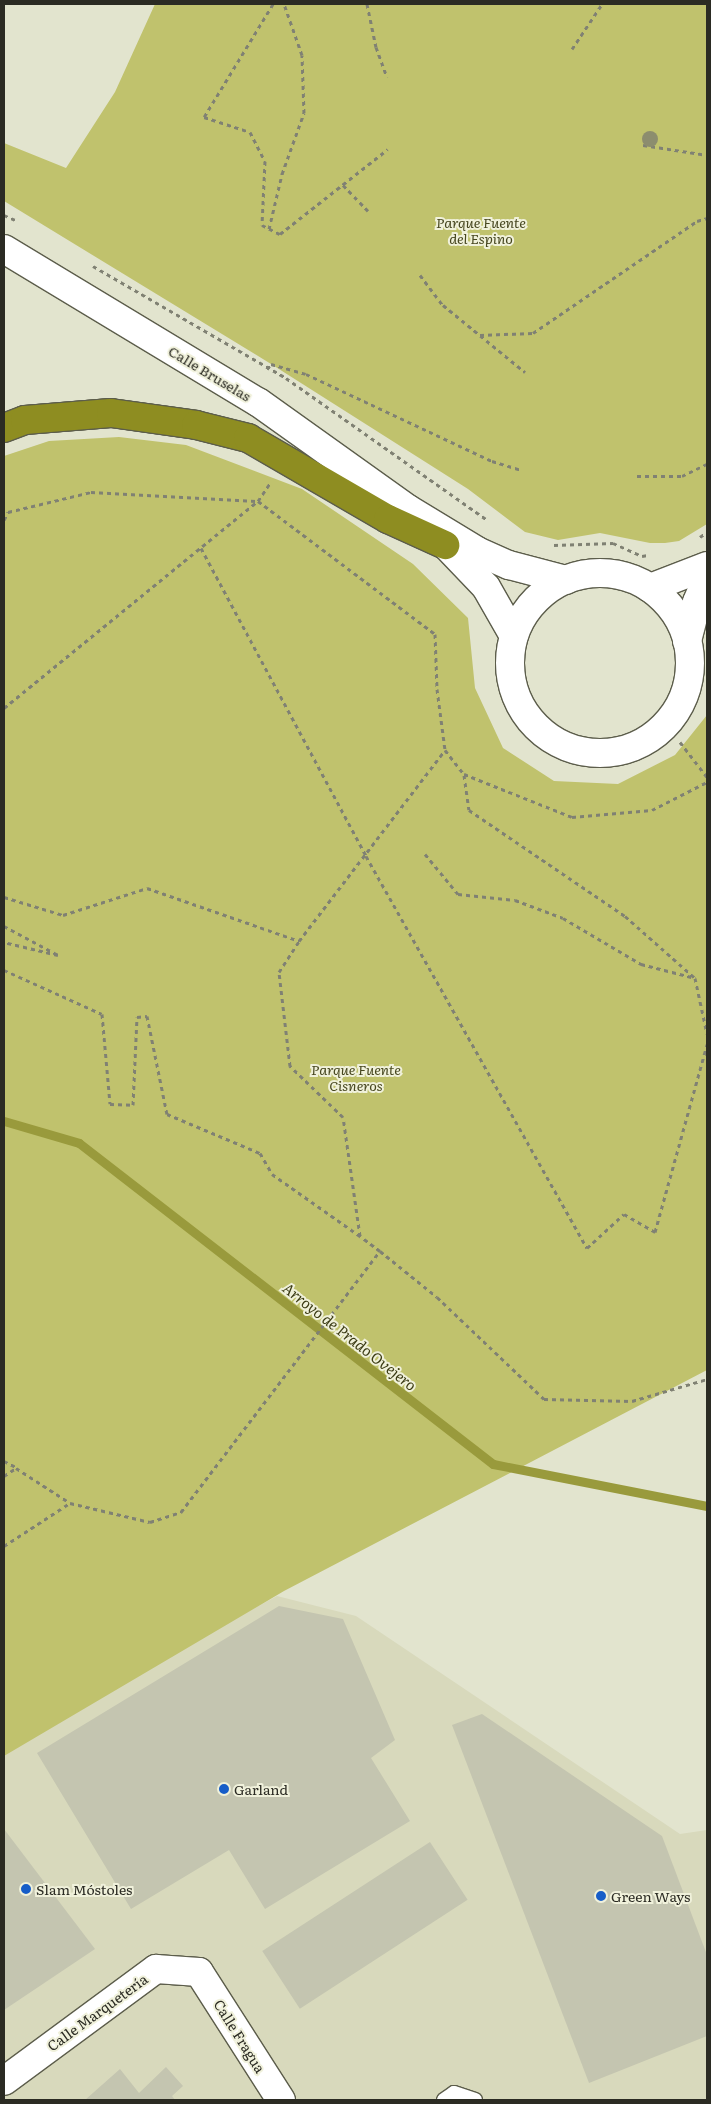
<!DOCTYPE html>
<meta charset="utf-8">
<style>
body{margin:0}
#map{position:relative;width:711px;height:2104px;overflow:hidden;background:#e2e4ce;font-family:Literata,serif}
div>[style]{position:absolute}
.built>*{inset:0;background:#d8d9bc}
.green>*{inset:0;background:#c0c26d}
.stream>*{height:9px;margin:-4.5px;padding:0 4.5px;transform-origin:4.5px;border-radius:4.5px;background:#999a3c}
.building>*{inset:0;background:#c4c5b0;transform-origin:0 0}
.path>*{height:3px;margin-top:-1.5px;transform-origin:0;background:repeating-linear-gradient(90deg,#808173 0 4px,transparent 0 8px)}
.roads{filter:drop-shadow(1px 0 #5c5d4b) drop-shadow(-1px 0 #5c5d4b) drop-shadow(0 1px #5c5d4b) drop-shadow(0 -1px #5c5d4b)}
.service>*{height:14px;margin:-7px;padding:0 7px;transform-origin:7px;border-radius:7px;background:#fff}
.minor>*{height:28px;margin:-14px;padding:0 14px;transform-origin:14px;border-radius:14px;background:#fff}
.minor>.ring{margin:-14px;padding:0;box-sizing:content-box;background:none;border:28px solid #fff;border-radius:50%}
.motorway>*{height:28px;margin:-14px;padding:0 14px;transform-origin:14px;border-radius:14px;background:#8e8d21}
.trees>*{width:16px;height:16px;margin:-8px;border-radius:50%;background:#8c8d6e}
.dots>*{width:14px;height:14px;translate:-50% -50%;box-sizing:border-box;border:2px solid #f0f1db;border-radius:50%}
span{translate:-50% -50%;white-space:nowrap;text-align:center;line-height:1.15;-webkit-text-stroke:4px #f0f1db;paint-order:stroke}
.park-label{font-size:14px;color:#46461f;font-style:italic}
.street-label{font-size:14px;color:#2b2b23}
.poi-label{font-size:14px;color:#2b2b23}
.left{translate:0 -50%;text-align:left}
.water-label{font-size:15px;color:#3b3b14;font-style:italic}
.frame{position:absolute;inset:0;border:5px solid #2b2b23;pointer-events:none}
</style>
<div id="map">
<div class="built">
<i style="clip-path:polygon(277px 1596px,356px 1616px,680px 1834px,707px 1830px,707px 2100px,4px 2100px,4px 1743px)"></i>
</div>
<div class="green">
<i style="clip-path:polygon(155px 4px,707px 4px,707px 524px,679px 541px,665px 543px,650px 543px,600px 533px,558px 540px,525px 532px,468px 489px,271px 364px,4px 201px,4px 143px,66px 168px,115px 92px)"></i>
<i style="clip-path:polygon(119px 437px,186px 445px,302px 489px,413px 564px,468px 618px,475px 688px,503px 748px,554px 781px,618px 784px,675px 755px,707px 715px,707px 1370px,284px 1591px,4px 1756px,4px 456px,49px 441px)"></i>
</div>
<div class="stream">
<i style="left:4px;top:1121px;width:78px;rotate:16.3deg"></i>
<i style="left:79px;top:1143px;width:524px;rotate:37.79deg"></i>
<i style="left:493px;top:1464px;width:218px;rotate:11.1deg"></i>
</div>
<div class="building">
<i style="clip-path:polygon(279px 1606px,343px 1619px,395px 1740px,371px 1758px,410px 1821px,265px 1909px,229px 1850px,131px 1909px,37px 1753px)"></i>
<i style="clip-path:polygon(482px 1714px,662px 1836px,707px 1955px,707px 2036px,589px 2083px,452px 1725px)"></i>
<i style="clip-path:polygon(4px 1829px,95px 1949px,4px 2010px)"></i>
<i style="left:430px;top:1842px;width:69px;height:200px;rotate:57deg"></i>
<i style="clip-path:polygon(166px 2067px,183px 2086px,172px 2096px,175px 2100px,85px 2100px,120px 2069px,139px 2093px)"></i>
</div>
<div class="path">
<i style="left:273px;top:4px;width:132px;rotate:121.4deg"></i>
<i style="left:204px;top:117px;width:48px;rotate:18.1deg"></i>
<i style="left:250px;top:132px;width:33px;rotate:63deg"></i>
<i style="left:265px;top:161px;width:64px;rotate:92.7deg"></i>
<i style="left:262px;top:225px;width:20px;rotate:27deg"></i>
<i style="left:280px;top:234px;width:137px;rotate:-38.2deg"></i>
<i style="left:367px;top:4px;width:44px;rotate:78.2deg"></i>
<i style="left:376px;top:47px;width:32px;rotate:70deg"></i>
<i style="left:572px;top:49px;width:54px;rotate:-56.3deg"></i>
<i style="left:643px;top:145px;width:65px;rotate:8.9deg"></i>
<i style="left:343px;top:185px;width:36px;rotate:46deg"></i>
<i style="left:4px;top:215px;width:12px;rotate:24deg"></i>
<i style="left:269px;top:229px;width:57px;rotate:-76.7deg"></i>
<i style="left:282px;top:174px;width:65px;rotate:-70.2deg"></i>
<i style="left:304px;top:113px;width:58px;rotate:-92deg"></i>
<i style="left:302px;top:55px;width:54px;rotate:-109.4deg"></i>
<i style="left:93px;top:266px;width:223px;rotate:30.1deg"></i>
<i style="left:286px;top:378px;width:246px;rotate:35.2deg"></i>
<i style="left:420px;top:275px;width:38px;rotate:53deg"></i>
<i style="left:443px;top:305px;width:106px;rotate:39.3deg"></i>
<i style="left:480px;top:335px;width:53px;rotate:-2.2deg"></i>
<i style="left:533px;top:333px;width:199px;rotate:-34.3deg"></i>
<i style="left:697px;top:221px;width:10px;rotate:-17deg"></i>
<i style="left:267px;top:369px;width:6px;rotate:-51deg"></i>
<i style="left:271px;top:364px;width:36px;rotate:16deg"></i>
<i style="left:306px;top:374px;width:205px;rotate:25.1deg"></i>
<i style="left:492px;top:461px;width:31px;rotate:17deg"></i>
<i style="left:637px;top:476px;width:45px"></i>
<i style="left:682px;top:476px;width:28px;rotate:-26deg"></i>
<i style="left:4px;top:520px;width:9px;rotate:-63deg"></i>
<i style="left:8px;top:512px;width:85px;rotate:-13.5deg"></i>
<i style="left:91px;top:492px;width:167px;rotate:3.1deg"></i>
<i style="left:258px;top:501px;width:221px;rotate:36.9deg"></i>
<i style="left:435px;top:634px;width:55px;rotate:87.9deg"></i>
<i style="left:437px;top:689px;width:62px;rotate:82.5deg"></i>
<i style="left:445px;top:750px;width:31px;rotate:52deg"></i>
<i style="left:464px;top:774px;width:116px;rotate:21.7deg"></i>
<i style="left:572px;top:817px;width:80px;rotate:-5deg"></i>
<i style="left:652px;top:810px;width:62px;rotate:-27deg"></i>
<i style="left:700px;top:537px;width:9px;rotate:-36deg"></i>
<i style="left:554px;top:545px;width:59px;rotate:-1.9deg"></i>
<i style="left:613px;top:543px;width:32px;rotate:24deg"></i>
<i style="left:642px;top:556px;width:6px;rotate:-9deg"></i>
<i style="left:201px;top:548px;width:349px;rotate:61.8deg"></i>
<i style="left:366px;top:856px;width:450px;rotate:60.6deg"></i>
<i style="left:587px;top:1248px;width:50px;rotate:-42.6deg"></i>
<i style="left:624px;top:1214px;width:36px;rotate:30deg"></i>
<i style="left:655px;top:1232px;width:195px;rotate:-74.5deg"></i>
<i style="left:4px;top:708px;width:328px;rotate:-39.2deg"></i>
<i style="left:258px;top:501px;width:22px;rotate:-56deg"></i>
<i style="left:680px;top:742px;width:44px;rotate:52.4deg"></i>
<i style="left:464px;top:775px;width:35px;rotate:82deg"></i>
<i style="left:469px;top:810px;width:189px;rotate:34.2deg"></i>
<i style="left:625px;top:916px;width:94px;rotate:41.5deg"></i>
<i style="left:695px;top:978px;width:57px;rotate:77.9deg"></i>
<i style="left:425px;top:854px;width:52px;rotate:50.5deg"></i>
<i style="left:458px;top:894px;width:57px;rotate:6deg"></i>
<i style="left:515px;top:900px;width:51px;rotate:20.6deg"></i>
<i style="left:563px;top:918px;width:91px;rotate:30.5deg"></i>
<i style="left:641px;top:964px;width:56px;rotate:14.5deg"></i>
<i style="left:4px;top:897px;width:62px;rotate:17deg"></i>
<i style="left:63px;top:915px;width:88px;rotate:-17.8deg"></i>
<i style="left:147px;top:888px;width:161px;rotate:19.2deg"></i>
<i style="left:4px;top:926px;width:61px;rotate:28.2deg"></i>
<i style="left:58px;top:955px;width:56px;rotate:-166.5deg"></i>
<i style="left:4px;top:970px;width:107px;rotate:24.2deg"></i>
<i style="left:102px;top:1014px;width:90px;rotate:84.9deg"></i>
<i style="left:110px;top:1104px;width:23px;rotate:2deg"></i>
<i style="left:133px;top:1105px;width:88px;rotate:-87.4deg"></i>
<i style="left:137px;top:1017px;width:10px;rotate:-6deg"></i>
<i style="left:147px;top:1016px;width:100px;rotate:78.5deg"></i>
<i style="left:167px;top:1114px;width:101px;rotate:22.8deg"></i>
<i style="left:260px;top:1153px;width:24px;rotate:60deg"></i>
<i style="left:272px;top:1174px;width:108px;rotate:35.2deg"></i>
<i style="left:380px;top:1251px;width:73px;rotate:38.9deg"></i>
<i style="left:437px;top:1297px;width:148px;rotate:43.6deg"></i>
<i style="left:544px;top:1399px;width:88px;rotate:1.3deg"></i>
<i style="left:632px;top:1401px;width:78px;rotate:-16.3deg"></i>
<i style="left:4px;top:1461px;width:13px;rotate:27deg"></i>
<i style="left:4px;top:1476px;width:14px;rotate:-34deg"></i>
<i style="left:16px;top:1468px;width:64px;rotate:32.9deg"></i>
<i style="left:70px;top:1503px;width:82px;rotate:13.4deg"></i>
<i style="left:150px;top:1522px;width:33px;rotate:-18deg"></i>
<i style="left:181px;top:1512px;width:328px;rotate:-52.7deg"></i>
<i style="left:380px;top:1251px;width:25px;rotate:-143deg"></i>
<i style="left:360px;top:1236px;width:120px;rotate:-98.1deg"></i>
<i style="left:343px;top:1117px;width:74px;rotate:-136.1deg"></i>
<i style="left:290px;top:1066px;width:95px;rotate:-96.7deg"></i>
<i style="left:279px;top:972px;width:37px;rotate:-57deg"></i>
<i style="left:299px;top:941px;width:240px;rotate:-52.6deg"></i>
<i style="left:4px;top:1546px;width:79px;rotate:-33.1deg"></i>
</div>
<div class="roads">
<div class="service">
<i style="left:444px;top:2100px;width:12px;rotate:-35deg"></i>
<i style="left:454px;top:2093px;width:22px;rotate:18deg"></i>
</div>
<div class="minor">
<i style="left:4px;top:249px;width:297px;rotate:31.1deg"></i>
<i style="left:258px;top:402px;width:184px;rotate:35.5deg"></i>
<i style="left:408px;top:509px;width:81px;rotate:31.3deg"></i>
<i style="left:477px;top:551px;width:35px;rotate:24deg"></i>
<i style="left:509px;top:565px;width:59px;rotate:14.7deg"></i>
<i style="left:443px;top:542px;width:62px;rotate:46.3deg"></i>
<i style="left:486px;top:587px;width:56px;rotate:60.3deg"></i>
<i class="ring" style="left:510px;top:573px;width:152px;height:152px"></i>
<i style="left:650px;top:588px;width:61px;rotate:-21.1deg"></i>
<i style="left:687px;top:641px;width:40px;rotate:-75.6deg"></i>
<i style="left:697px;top:602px;width:25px;rotate:-67deg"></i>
<i style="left:4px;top:2081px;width:189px;rotate:-36.4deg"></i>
<i style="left:156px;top:1969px;width:43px;rotate:4deg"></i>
<i style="left:199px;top:1972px;width:152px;rotate:57.4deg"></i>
</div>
<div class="motorway">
<i style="left:4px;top:428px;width:22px;rotate:-21deg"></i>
<i style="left:25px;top:420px;width:86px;rotate:-4.7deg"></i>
<i style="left:111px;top:413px;width:86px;rotate:8deg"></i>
<i style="left:196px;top:425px;width:54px;rotate:14deg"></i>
<i style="left:248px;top:438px;width:162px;rotate:30.1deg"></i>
<i style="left:388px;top:519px;width:63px;rotate:24.5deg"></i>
</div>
</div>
<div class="trees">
<i style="left:650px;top:139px"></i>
</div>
<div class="dots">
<i style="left:224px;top:1789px;background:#165dc8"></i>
<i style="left:26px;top:1889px;background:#165dc8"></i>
<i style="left:601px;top:1896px;background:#165dc8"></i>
</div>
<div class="park-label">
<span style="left:481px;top:230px">Parque Fuente<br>del Espino</span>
<span style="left:356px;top:1077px">Parque Fuente<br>Cisneros</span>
</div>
<div class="street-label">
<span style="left:210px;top:373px;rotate:31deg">Calle Bruselas</span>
<span style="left:97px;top:2012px;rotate:-36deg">Calle Marquetería</span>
<span style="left:240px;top:2036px;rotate:58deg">Calle Fragua</span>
</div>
<div class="poi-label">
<span class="left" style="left:234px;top:1789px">Garland</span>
<span class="left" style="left:36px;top:1889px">Slam Móstoles</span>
<span class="left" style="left:611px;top:1896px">Green Ways</span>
</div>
<div class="water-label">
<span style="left:350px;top:1336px;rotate:38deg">Arroyo de Prado Ovejero</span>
</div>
<div class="frame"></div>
</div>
